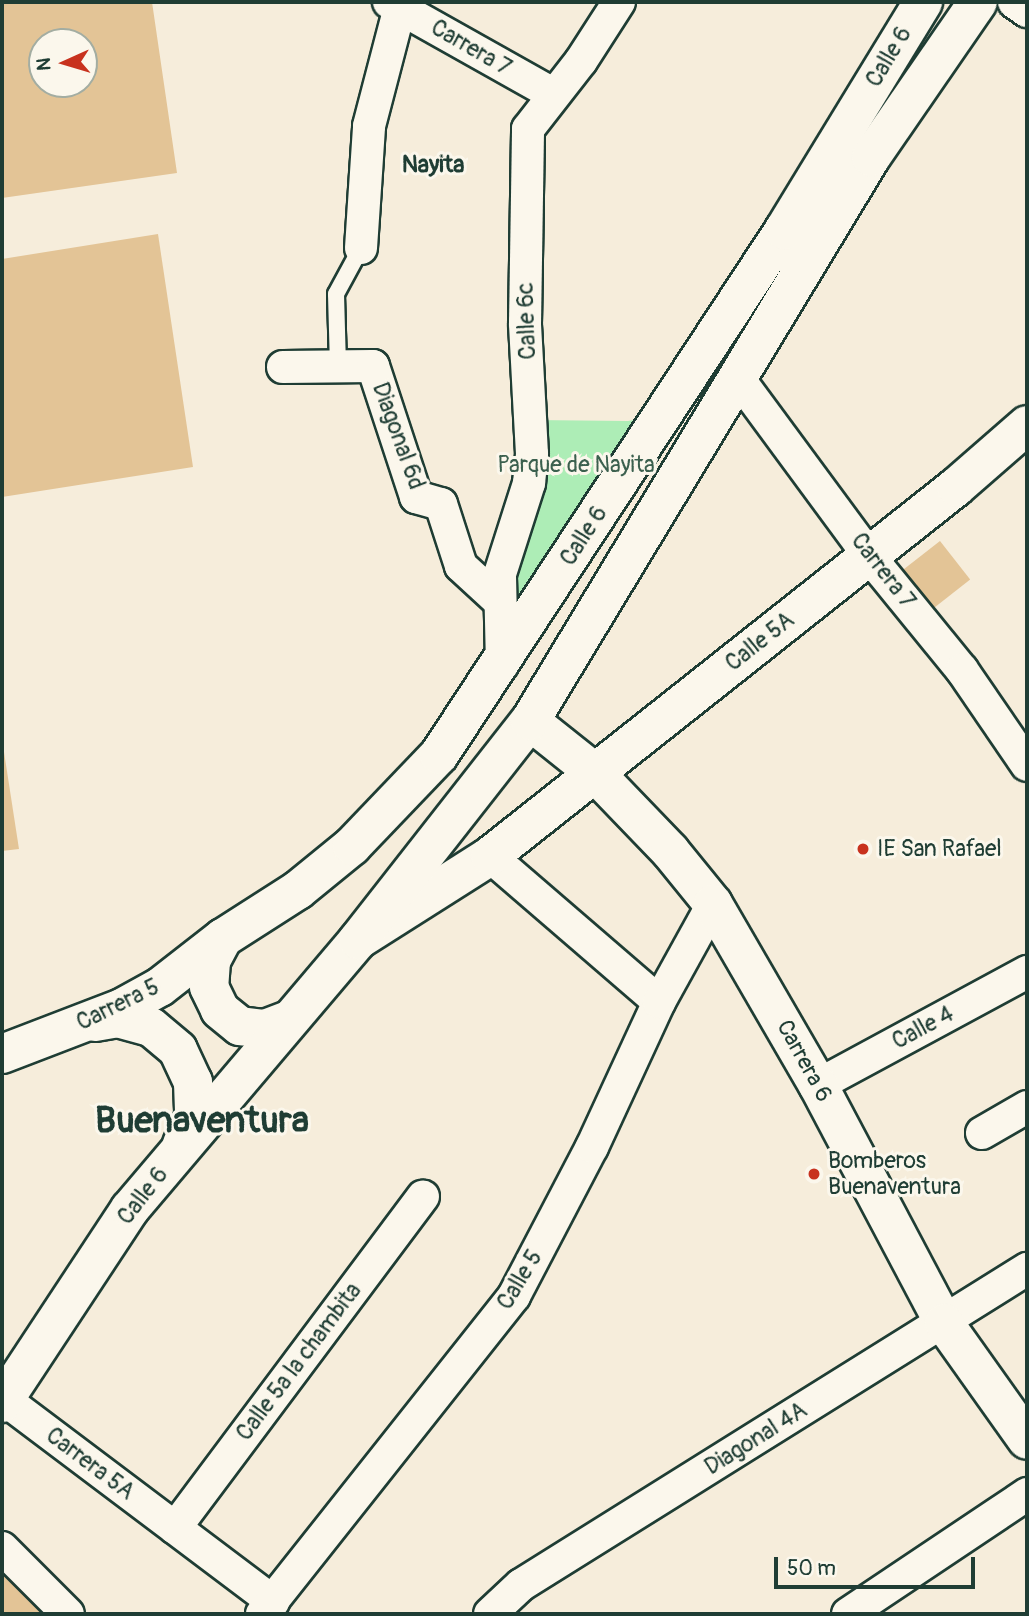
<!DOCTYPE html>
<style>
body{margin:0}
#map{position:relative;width:1029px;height:1616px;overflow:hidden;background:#f6eddb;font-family:Pangolin,sans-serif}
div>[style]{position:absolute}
.green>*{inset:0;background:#adedb6}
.building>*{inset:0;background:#e3c496;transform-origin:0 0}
.roads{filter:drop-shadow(2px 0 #1f3d34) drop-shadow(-2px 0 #1f3d34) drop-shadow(0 2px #1f3d34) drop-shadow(0 -2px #1f3d34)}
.service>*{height:16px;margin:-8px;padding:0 8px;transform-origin:8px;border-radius:8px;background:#fbf7ec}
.minor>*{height:32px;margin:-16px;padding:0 16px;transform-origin:16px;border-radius:16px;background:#fbf7ec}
.secondary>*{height:38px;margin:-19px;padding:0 19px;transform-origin:19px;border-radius:19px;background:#fbf7ec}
.trunk>*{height:38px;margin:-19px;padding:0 19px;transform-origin:19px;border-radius:19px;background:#fbf7ec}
.dots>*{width:19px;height:19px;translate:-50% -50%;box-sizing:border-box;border:4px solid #fbf7ec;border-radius:50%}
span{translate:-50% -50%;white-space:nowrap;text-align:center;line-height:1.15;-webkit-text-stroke:6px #fbf7ec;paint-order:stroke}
.street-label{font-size:23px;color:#1f3d34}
.park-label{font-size:23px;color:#3b604e}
.poi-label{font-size:23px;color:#1f3d34}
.left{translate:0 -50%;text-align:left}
.neighbourhood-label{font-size:24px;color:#1f3d34;font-weight:700}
.town-label{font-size:37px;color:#1f3d34;font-weight:700}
.frame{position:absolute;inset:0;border:4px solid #1f3d34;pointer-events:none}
.north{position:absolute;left:28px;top:28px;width:70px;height:70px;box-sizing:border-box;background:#fbf7ec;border:2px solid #a3ada2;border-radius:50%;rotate:266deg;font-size:19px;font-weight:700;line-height:28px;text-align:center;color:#1f3d34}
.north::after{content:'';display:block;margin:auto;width:24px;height:32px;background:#c8321e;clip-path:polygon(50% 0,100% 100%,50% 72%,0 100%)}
.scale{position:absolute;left:774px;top:1557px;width:201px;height:32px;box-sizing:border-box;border:4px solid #1f3d34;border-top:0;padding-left:9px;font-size:21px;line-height:24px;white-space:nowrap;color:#1f3d34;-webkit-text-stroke:5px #fbf7ec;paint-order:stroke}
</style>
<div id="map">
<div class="green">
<i style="clip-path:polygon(661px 415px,502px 665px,532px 420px,628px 421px)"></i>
</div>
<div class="building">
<i style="clip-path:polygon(evenodd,2px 2px,152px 2px,177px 173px,2px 198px,2px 2px,42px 42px,84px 42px,84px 84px,42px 84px,42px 42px)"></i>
<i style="clip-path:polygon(158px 234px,193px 467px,2px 497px,2px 259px)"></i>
<i style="left:940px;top:541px;width:49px;height:59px;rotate:52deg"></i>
<i style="clip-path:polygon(2px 739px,19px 849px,2px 851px)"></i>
<i style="clip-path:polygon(2px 1569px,49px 1614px,2px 1614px)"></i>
</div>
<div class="roads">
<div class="service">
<i style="left:338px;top:366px;width:72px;rotate:-91.6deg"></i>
<i style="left:336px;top:294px;width:52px;rotate:-61.5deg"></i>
</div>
<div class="minor">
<i style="left:389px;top:2px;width:188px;rotate:29.3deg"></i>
<i style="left:1014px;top:2px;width:16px;rotate:35deg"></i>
<i style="left:361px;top:248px;width:122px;rotate:-86.2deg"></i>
<i style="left:369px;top:126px;width:123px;rotate:-75.4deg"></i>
<i style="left:283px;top:367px;width:90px;rotate:-0.6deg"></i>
<i style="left:373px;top:366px;width:138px;rotate:71.8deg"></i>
<i style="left:416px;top:497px;width:26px;rotate:16deg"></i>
<i style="left:441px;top:504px;width:65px;rotate:72.1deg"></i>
<i style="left:461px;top:566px;width:49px;rotate:42.5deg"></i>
<i style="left:738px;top:378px;width:221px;rotate:53.6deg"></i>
<i style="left:869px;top:556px;width:147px;rotate:50.8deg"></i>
<i style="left:962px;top:670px;width:115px;rotate:55.6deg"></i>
<i style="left:502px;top:665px;width:91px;rotate:-91.3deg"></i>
<i style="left:500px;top:574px;width:96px;rotate:-72.3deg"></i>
<i style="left:529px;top:483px;width:29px;rotate:-84deg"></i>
<i style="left:532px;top:454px;width:131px;rotate:-93.1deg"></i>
<i style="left:525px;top:323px;width:194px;rotate:-89.1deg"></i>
<i style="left:528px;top:129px;width:86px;rotate:-52.1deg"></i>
<i style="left:581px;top:61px;width:70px;rotate:-57.2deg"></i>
<i style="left:490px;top:856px;width:223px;rotate:40.8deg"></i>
<i style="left:818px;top:1085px;width:238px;rotate:-28.4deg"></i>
<i style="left:982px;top:1133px;width:52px;rotate:-30deg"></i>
<i style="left:4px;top:1399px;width:337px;rotate:37deg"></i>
<i style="left:175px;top:1528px;width:414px;rotate:-53.2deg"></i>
<i style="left:2px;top:1548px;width:93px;rotate:45deg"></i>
<i style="left:262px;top:1614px;width:406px;rotate:-51.6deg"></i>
<i style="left:514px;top:1296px;width:168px;rotate:-62.4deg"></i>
<i style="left:592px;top:1147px;width:160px;rotate:-65.2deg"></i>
<i style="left:659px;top:1002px;width:112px;rotate:-61.1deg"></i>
<i style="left:490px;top:1614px;width:42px;rotate:-43.1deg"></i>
<i style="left:521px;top:1585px;width:597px;rotate:-31.99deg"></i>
<i style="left:848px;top:1614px;width:216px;rotate:-33.8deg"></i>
</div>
<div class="secondary">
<i style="left:530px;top:721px;width:82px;rotate:38.6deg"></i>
<i style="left:594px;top:772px;width:110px;rotate:46.1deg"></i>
<i style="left:670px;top:851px;width:68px;rotate:50.9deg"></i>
<i style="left:713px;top:904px;width:209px;rotate:59.9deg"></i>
<i style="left:818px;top:1085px;width:269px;rotate:62.1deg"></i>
<i style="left:944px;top:1323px;width:143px;rotate:54.6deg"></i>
<i style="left:361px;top:938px;width:153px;rotate:-32.4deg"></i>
<i style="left:490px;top:856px;width:594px;rotate:-38.37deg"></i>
<i style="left:956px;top:487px;width:94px;rotate:-41.1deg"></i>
</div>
<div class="trunk">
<i style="left:223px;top:938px;width:26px;rotate:118deg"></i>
<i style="left:211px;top:961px;width:26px;rotate:94deg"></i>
<i style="left:209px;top:987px;width:25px;rotate:64deg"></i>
<i style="left:220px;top:1010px;width:26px;rotate:39deg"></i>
<i style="left:240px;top:1026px;width:25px;rotate:7deg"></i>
<i style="left:265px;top:1029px;width:26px;rotate:-21deg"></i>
<i style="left:95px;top:1022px;width:22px;rotate:-10deg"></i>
<i style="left:117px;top:1018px;width:35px;rotate:15deg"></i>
<i style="left:151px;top:1027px;width:35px;rotate:40deg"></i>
<i style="left:178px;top:1050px;width:35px;rotate:65deg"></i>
<i style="left:193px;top:1082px;width:35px;rotate:88deg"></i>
<i style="left:194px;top:1117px;width:30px;rotate:114deg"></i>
<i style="left:2px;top:1054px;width:129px;rotate:-21deg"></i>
<i style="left:122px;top:1008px;width:43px;rotate:-28.9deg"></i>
<i style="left:160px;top:987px;width:80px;rotate:-37.9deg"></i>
<i style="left:223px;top:938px;width:89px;rotate:-32.6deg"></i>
<i style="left:298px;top:890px;width:70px;rotate:-39.2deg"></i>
<i style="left:352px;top:846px;width:126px;rotate:-46.3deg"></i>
<i style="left:439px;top:755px;width:628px;rotate:-56.69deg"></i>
<i style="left:784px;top:230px;width:267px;rotate:-58.6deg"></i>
<i style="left:2px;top:1403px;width:232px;rotate:-56.6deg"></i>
<i style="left:130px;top:1209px;width:353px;rotate:-49.7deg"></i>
<i style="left:358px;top:940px;width:278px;rotate:-51.9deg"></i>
<i style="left:530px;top:721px;width:659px;rotate:-58.84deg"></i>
<i style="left:871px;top:157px;width:188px;rotate:-55.4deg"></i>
</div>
</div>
<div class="dots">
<i style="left:863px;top:849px;background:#c8321e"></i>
<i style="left:814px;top:1174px;background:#c8321e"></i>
</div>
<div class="street-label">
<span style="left:471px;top:48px;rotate:30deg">Carrera 7</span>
<span style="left:889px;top:57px;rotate:-59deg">Calle 6</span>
<span style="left:527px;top:321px;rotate:-92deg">Calle 6c</span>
<span style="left:398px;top:436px;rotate:70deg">Diagonal 6d</span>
<span style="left:584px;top:536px;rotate:-57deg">Calle 6</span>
<span style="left:883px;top:571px;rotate:52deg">Carrera 7</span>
<span style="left:760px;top:642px;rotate:-38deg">Calle 5A</span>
<span style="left:118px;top:1005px;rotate:-26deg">Carrera 5</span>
<span style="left:923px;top:1028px;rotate:-28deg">Calle 4</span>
<span style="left:804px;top:1061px;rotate:61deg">Carrera 6</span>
<span style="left:143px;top:1196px;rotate:-52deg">Calle 6</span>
<span style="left:520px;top:1280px;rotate:-59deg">Calle 5</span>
<span style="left:299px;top:1362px;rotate:-53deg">Calle 5a la chambita</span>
<span style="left:756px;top:1439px;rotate:-32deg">Diagonal 4A</span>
<span style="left:90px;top:1464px;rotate:37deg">Carrera 5A</span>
</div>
<div class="park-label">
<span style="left:576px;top:465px">Parque de Nayita</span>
</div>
<div class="poi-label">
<span class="left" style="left:877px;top:849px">IE San Rafael</span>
<span class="left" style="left:828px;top:1174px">Bomberos<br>Buenaventura</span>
</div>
<div class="neighbourhood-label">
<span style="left:433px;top:165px">Nayita</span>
</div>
<div class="town-label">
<span style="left:202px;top:1121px">Buenaventura</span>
</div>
<div class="frame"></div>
<div class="north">N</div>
<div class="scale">50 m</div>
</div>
